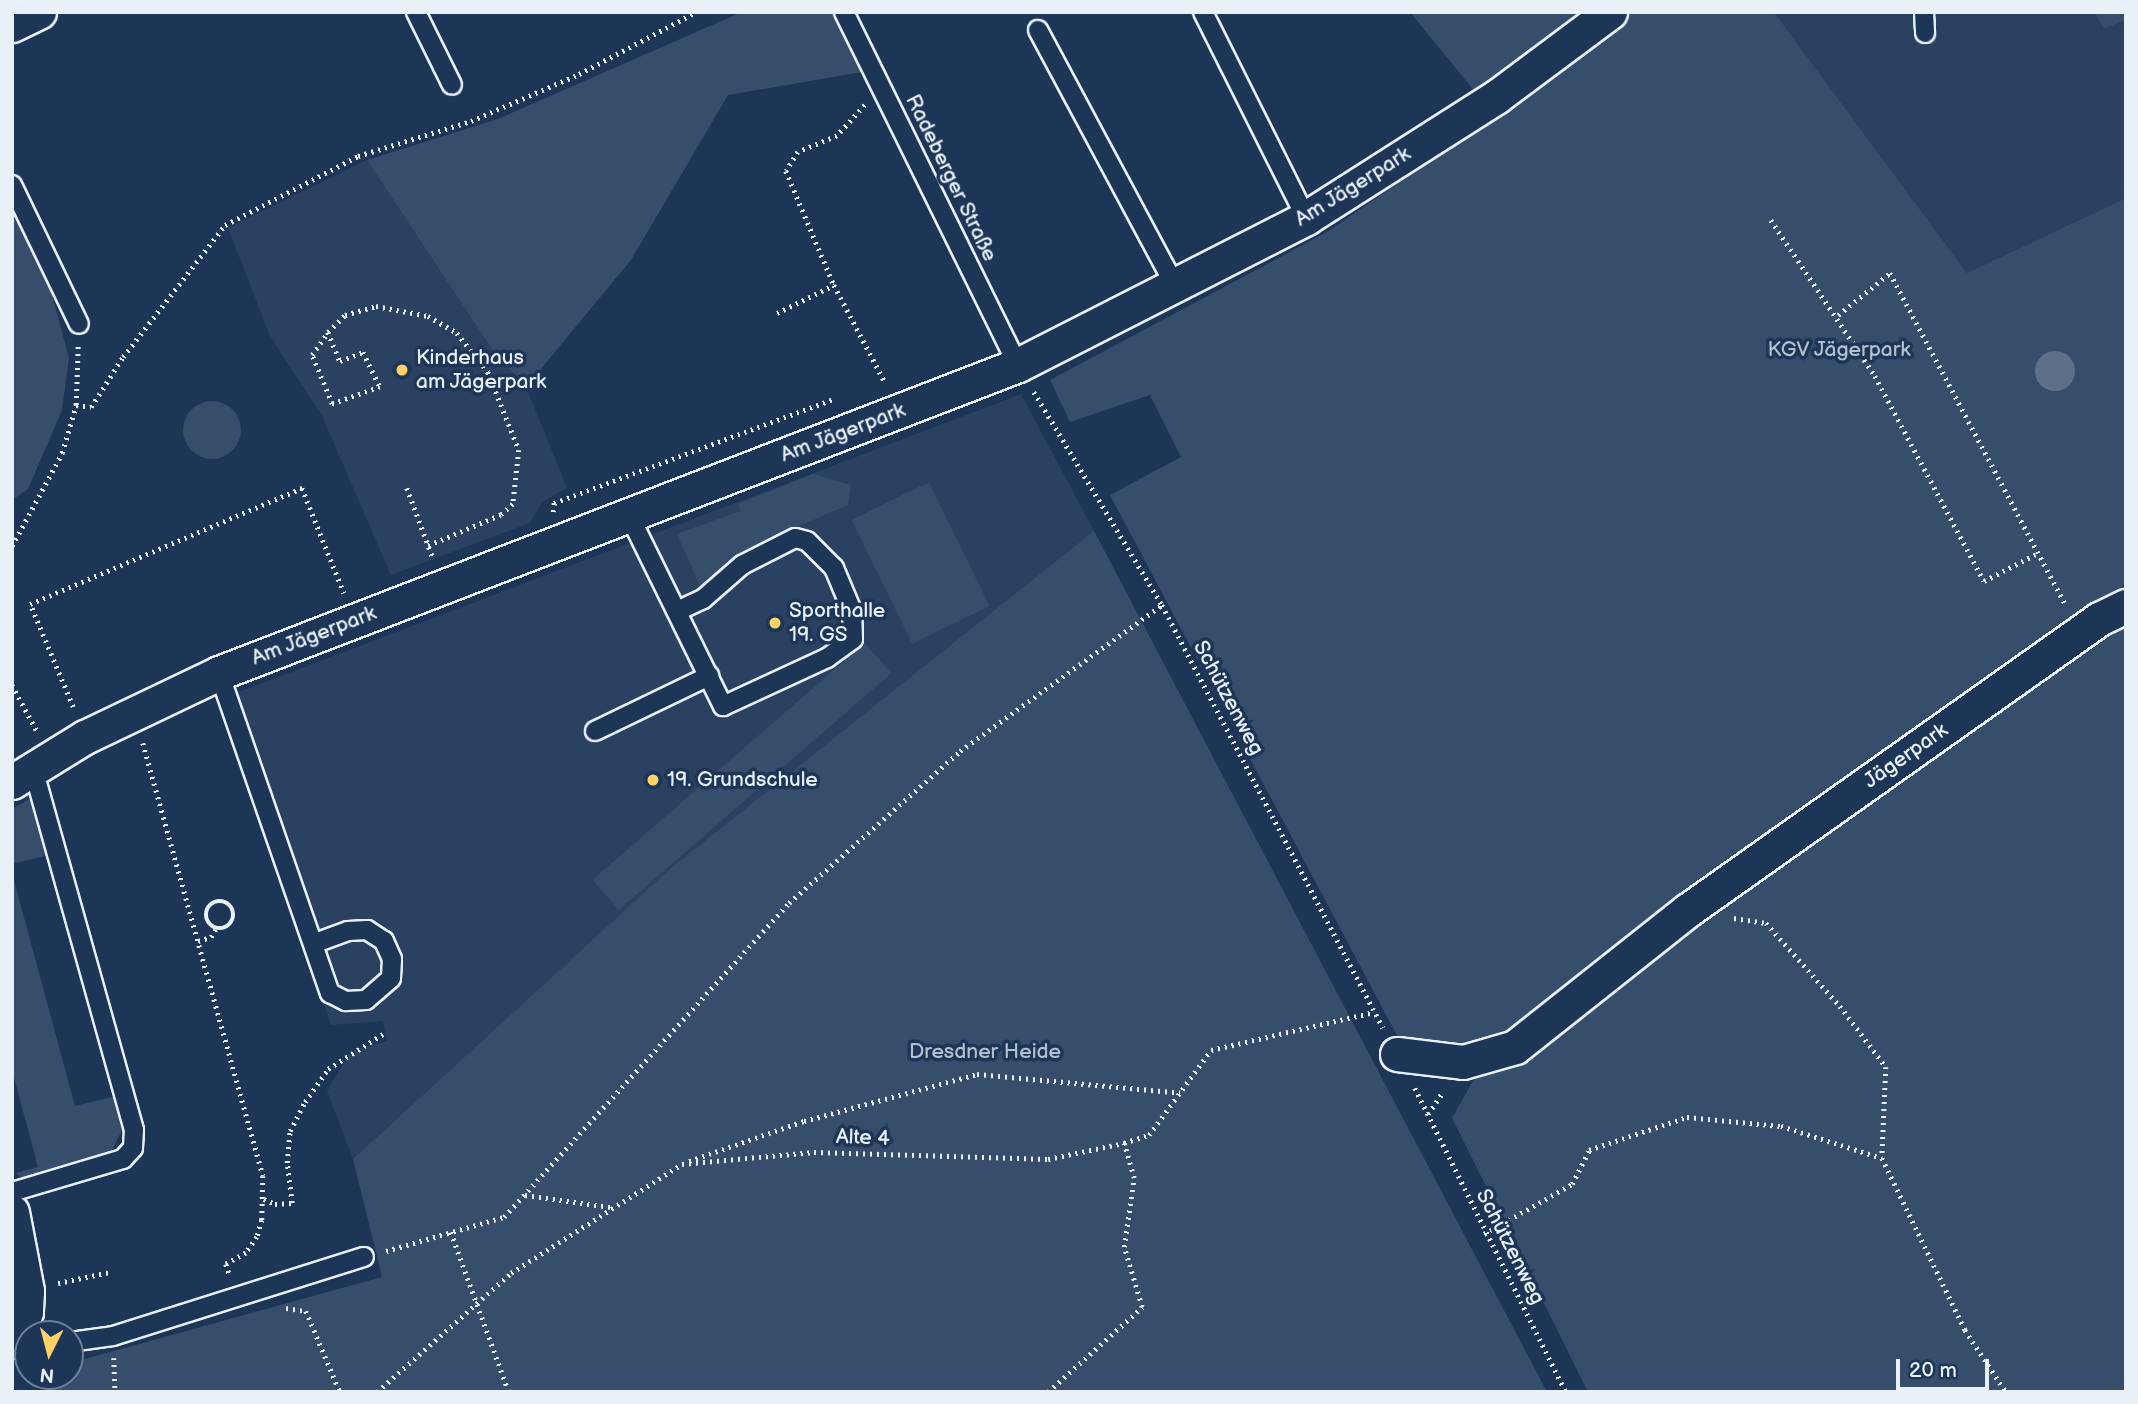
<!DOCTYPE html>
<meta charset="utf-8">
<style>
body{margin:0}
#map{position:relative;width:2138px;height:1404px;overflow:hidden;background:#1d3557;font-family:"Balsamiq Sans",sans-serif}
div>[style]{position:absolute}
.built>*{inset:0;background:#2a4162}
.green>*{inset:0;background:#374d6c;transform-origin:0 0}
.round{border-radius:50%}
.water>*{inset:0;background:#5d7089}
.path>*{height:4.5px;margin-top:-2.25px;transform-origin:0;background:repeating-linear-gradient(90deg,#e8f1f8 0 2px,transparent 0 7px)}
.path>.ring{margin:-2.25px;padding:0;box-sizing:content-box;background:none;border:4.5px solid #e8f1f8;border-radius:50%}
.roads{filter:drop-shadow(2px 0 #e8f1f8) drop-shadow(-2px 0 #e8f1f8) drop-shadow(0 2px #e8f1f8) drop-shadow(0 -2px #e8f1f8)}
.service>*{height:18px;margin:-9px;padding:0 9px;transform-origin:9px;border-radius:9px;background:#1d3557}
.minor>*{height:33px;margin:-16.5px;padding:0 16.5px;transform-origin:16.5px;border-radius:16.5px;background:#1d3557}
.dots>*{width:19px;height:19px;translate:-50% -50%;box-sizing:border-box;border:4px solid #1d3557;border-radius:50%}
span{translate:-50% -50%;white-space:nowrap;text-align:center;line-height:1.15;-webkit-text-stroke:7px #1d3557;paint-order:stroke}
.street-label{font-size:21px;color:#e8f1f8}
.park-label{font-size:21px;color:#b3c0ce}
.poi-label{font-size:21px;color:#e8f1f8}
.left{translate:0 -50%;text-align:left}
.frame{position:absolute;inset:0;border:14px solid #e8f1f8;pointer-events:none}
.north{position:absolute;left:14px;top:1320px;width:70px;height:70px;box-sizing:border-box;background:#1d3557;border:2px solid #6e8097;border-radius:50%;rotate:186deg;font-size:19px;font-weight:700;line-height:28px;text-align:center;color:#e8f1f8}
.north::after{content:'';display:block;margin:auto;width:24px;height:32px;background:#ffd166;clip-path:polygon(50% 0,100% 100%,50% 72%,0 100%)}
.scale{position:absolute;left:1896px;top:1359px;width:93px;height:32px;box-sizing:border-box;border:4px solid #e8f1f8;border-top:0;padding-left:9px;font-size:21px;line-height:24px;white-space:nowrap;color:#e8f1f8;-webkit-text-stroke:5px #1d3557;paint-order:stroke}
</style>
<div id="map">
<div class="built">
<i style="clip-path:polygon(1774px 12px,2094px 12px,2104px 29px,2126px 20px,2126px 198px,1967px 273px)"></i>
<i style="clip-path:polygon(367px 160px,495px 354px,526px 387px,567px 488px,542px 502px,530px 523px,391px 575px,322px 416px,270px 336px,228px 228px)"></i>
<i style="clip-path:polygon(1021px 394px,1094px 531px,584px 948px,353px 1159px,327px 1091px,351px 1051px,387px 1041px,383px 1021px,331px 1025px,223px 698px)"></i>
</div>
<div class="green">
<i style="clip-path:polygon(742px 12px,832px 12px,862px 72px,728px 95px,631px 260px,526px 387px,495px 354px,367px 160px,498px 119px)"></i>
<i style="clip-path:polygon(1410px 12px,1588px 12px,1476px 93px)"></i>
<i style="clip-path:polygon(1629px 12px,1774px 12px,1967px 273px,2126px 198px,2126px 583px,1900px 754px,1506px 1038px,1455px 1050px,1401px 1043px,1110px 495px,1181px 457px,1150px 395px,1070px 422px,1050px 380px,1327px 232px,1495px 117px)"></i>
<i style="clip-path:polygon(2094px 12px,2126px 12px,2126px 20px,2104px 29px)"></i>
<i style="clip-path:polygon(12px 211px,51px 291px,69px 358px,62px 410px,28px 489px,12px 500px)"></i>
<i class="round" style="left:183px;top:401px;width:58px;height:58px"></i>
<i style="clip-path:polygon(813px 474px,851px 485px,848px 505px,755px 545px,701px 588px,677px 534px,740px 511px,738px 504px)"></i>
<i style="left:929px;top:482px;width:138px;height:86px;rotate:64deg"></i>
<i style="clip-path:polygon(1094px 531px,1547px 1392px,46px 1392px,59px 1376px,70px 1376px,70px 1363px,382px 1277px,353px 1159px,670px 869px)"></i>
<i style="clip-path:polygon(2126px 621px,2126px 1392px,1588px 1392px,1452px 1118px,1474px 1079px,1521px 1058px,1686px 928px,2106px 630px)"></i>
<i style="left:865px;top:643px;width:40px;height:361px;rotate:49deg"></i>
<i style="clip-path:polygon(33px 797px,49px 855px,12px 864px,12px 809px)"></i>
<i style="clip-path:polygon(12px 873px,75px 1106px,116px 1096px,124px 1126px,109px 1157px,23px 1179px,16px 1173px,38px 1167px,12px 1070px)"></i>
</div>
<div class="water">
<i class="round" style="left:2035px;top:351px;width:40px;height:40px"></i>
</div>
<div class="path">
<i style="left:865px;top:105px;width:42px;rotate:132.1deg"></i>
<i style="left:837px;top:136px;width:42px;rotate:157.7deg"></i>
<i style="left:798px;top:152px;width:22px;rotate:122deg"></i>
<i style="left:786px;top:171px;width:124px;rotate:67.2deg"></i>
<i style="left:834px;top:285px;width:110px;rotate:62.3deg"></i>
<i style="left:1771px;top:220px;width:187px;rotate:56.3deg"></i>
<i style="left:1875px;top:376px;width:232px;rotate:62deg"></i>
<i style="left:1984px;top:581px;width:61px;rotate:-27.4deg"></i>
<i style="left:777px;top:313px;width:64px;rotate:-26.2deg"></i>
<i style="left:1838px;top:315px;width:67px;rotate:-38.9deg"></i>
<i style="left:1890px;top:273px;width:374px;rotate:62.1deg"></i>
<i style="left:328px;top:332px;width:31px;rotate:68deg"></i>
<i style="left:340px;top:361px;width:25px;rotate:-21deg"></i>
<i style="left:363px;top:352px;width:39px;rotate:64deg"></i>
<i style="left:380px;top:387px;width:51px;rotate:160.5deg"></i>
<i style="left:332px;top:404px;width:53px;rotate:-112.2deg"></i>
<i style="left:312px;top:355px;width:28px;rotate:-55deg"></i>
<i style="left:328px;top:332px;width:24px;rotate:-45deg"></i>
<i style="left:345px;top:315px;width:32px;rotate:-16deg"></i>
<i style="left:376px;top:306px;width:53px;rotate:10.9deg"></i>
<i style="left:428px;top:316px;width:34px;rotate:30deg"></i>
<i style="left:457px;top:333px;width:50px;rotate:51.5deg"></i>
<i style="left:488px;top:372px;width:84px;rotate:68.3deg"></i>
<i style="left:519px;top:450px;width:54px;rotate:96.3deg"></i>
<i style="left:513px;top:504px;width:16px;rotate:137deg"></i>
<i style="left:501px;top:515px;width:79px;rotate:157deg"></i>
<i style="left:1034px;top:392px;width:249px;rotate:59deg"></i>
<i style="left:1162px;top:605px;width:477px;rotate:62.4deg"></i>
<i style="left:76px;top:405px;width:15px;rotate:8deg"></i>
<i style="left:91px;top:407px;width:59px;rotate:-57.4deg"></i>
<i style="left:123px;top:357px;width:167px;rotate:-52.3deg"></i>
<i style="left:225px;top:225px;width:150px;rotate:-27.4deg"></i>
<i style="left:358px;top:156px;width:118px;rotate:-17.2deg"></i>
<i style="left:471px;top:121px;width:118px;rotate:-23.5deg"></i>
<i style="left:579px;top:74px;width:132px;rotate:-27.9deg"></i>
<i style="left:407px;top:488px;width:75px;rotate:69.6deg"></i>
<i style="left:553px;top:512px;width:9px;rotate:-84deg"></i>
<i style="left:554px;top:503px;width:298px;rotate:-20.4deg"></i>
<i style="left:12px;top:546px;width:106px;rotate:-61.7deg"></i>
<i style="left:62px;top:453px;width:50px;rotate:-73.7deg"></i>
<i style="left:76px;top:405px;width:59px;rotate:-88.1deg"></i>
<i style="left:12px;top:685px;width:52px;rotate:61.5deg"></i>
<i style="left:73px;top:707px;width:112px;rotate:-112.7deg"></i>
<i style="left:30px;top:604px;width:296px;rotate:-23.1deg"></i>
<i style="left:302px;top:488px;width:113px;rotate:68.2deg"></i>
<i style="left:143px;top:743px;width:449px;rotate:74.5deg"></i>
<i style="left:263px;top:1176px;width:44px;rotate:91.3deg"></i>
<i style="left:262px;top:1220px;width:18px;rotate:106deg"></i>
<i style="left:257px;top:1237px;width:19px;rotate:125deg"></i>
<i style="left:246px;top:1253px;width:23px;rotate:151deg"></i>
<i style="left:226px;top:1264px;width:13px;rotate:72deg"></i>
<i class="ring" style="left:206px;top:901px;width:23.5px;height:23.5px"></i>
<i style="left:1734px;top:918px;width:32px;rotate:9deg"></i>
<i style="left:1766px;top:923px;width:111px;rotate:48.3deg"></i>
<i style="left:1840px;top:1006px;width:76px;rotate:53deg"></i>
<i style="left:1886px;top:1067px;width:91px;rotate:92.5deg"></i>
<i style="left:1882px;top:1158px;width:191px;rotate:64.2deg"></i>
<i style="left:1965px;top:1330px;width:74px;rotate:56.5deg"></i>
<i style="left:198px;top:941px;width:14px;rotate:-17deg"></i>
<i style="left:211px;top:937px;width:9px;rotate:-58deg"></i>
<i style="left:1415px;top:1088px;width:339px;rotate:63.6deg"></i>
<i style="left:1428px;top:1114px;width:27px;rotate:-56deg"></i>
<i style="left:689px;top:1161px;width:122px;rotate:-19.2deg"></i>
<i style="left:804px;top:1121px;width:179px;rotate:-15.2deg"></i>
<i style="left:977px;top:1074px;width:204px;rotate:5.3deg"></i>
<i style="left:525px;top:1195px;width:86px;rotate:8deg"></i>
<i style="left:264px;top:1199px;width:12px;rotate:24deg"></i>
<i style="left:275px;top:1204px;width:17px;rotate:-3deg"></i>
<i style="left:292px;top:1203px;width:40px;rotate:-97.1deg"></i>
<i style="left:287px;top:1163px;width:32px;rotate:-85deg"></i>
<i style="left:290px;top:1131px;width:33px;rotate:-63deg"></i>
<i style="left:305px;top:1102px;width:40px;rotate:-55.1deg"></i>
<i style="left:328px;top:1069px;width:65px;rotate:-32.5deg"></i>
<i style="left:451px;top:1232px;width:170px;rotate:70.1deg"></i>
<i style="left:1484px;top:1234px;width:101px;rotate:-29.6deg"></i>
<i style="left:1572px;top:1184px;width:38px;rotate:-63deg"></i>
<i style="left:1589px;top:1150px;width:103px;rotate:-18.6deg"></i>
<i style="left:1687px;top:1117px;width:94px;rotate:5.5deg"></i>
<i style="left:1781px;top:1126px;width:106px;rotate:17.6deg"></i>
<i style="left:386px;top:1251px;width:123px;rotate:-16.1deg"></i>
<i style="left:504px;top:1217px;width:424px;rotate:-47.8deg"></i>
<i style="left:789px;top:903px;width:229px;rotate:-41.6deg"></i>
<i style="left:960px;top:751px;width:249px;rotate:-35.9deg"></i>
<i style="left:58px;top:1283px;width:53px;rotate:-11.9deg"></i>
<i style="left:286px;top:1308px;width:20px;rotate:9deg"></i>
<i style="left:306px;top:1311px;width:88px;rotate:67.2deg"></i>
<i style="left:114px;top:1358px;width:34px;rotate:88deg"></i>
<i style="left:377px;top:1392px;width:179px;rotate:-41.6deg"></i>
<i style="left:511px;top:1273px;width:203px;rotate:-32.5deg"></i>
<i style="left:682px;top:1164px;width:133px;rotate:-5.2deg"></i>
<i style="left:814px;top:1152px;width:234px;rotate:1.7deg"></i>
<i style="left:1048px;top:1159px;width:78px;rotate:-11.9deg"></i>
<i style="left:1124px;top:1143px;width:26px;rotate:-18deg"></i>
<i style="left:1149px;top:1135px;width:105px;rotate:-53.9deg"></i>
<i style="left:1211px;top:1050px;width:167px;rotate:-13.1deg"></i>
<i style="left:1048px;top:1392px;width:127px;rotate:-42.1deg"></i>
<i style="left:1142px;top:1307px;width:63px;rotate:-106.7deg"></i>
<i style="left:1124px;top:1247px;width:70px;rotate:-81.8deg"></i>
<i style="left:1134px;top:1178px;width:36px;rotate:-106deg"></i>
</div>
<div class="roads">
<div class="service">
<i style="left:416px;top:12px;width:81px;rotate:63.7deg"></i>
<i style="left:844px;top:12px;width:394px;rotate:63.8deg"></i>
<i style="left:1203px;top:12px;width:230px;rotate:63.4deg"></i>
<i style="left:1924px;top:12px;width:21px;rotate:87deg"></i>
<i style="left:1038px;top:30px;width:289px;rotate:61.8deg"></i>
<i style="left:12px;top:185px;width:154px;rotate:64.3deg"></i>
<i style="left:629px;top:515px;width:213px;rotate:63.8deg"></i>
<i style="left:723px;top:706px;width:115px;rotate:-24.8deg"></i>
<i style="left:827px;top:658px;width:32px;rotate:-36deg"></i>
<i style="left:853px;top:639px;width:28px;rotate:-92deg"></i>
<i style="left:852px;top:611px;width:47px;rotate:-112.7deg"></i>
<i style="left:834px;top:568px;width:38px;rotate:-135deg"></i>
<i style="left:807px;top:541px;width:12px;rotate:-166deg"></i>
<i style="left:795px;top:538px;width:59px;rotate:153deg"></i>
<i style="left:742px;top:565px;width:52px;rotate:138.9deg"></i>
<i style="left:703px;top:599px;width:29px;rotate:155deg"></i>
<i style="left:219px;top:673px;width:339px;rotate:70.9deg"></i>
<i style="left:330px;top:993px;width:18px;rotate:27deg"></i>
<i style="left:346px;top:1001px;width:20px;rotate:-3deg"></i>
<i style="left:366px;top:1000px;width:33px;rotate:-41deg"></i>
<i style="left:391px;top:978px;width:19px;rotate:-87deg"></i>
<i style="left:392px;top:959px;width:20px;rotate:-114deg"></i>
<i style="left:384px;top:941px;width:20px;rotate:-147deg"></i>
<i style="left:367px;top:930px;width:19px;rotate:177deg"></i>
<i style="left:348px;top:931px;width:35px;rotate:160deg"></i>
<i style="left:595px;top:731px;width:127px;rotate:-25.8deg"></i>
<i style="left:12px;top:1192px;width:116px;rotate:-16.6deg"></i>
<i style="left:123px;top:1159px;width:15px;rotate:-48deg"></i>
<i style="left:133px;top:1148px;width:18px;rotate:-87deg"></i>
<i style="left:134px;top:1130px;width:375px;rotate:-105.6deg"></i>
<i style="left:70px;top:1342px;width:43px;rotate:-7.9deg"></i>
<i style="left:113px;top:1336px;width:263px;rotate:-17.5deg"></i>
</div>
<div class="minor">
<i style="left:12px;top:25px;width:30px;rotate:-26deg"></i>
<i style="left:12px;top:782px;width:86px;rotate:-31.7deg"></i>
<i style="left:85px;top:737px;width:148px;rotate:-25.5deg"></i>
<i style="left:219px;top:673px;width:856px;rotate:-21.08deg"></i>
<i style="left:1018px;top:365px;width:323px;rotate:-27deg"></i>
<i style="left:1306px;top:218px;width:225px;rotate:-32.5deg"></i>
<i style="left:1496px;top:97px;width:142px;rotate:-36.7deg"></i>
<i style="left:1397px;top:1054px;width:66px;rotate:6.9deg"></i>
<i style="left:1463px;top:1062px;width:54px;rotate:-16.1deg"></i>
<i style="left:1515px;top:1047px;width:221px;rotate:-38.4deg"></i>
<i style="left:1688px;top:910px;width:504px;rotate:-35.3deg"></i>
<i style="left:2099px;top:619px;width:30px;rotate:-26deg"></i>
<i style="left:12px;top:1212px;width:80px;rotate:79.2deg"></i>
<i style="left:27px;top:1291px;width:21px;rotate:93deg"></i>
<i style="left:26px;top:1312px;width:32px;rotate:116deg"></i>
</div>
</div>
<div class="dots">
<i style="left:402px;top:370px;background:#ffd166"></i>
<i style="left:775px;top:623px;background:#ffd166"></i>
<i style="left:653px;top:780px;background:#ffd166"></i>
</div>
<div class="street-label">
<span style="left:951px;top:178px;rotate:64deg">Radeberger Straße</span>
<span style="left:1353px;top:187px;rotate:-32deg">Am Jägerpark</span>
<span style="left:843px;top:433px;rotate:-21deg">Am Jägerpark</span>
<span style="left:314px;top:636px;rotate:-21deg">Am Jägerpark</span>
<span style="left:1228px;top:698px;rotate:62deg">Schützenweg</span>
<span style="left:1906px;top:756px;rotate:-35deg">Jägerpark</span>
<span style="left:863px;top:1138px;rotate:2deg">Alte 4</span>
<span style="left:1510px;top:1247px;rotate:63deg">Schützenweg</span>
</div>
<div class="park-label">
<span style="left:1839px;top:350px">KGV Jägerpark</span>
<span style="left:985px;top:1052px">Dresdner Heide</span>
</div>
<div class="poi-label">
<span class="left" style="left:416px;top:370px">Kinderhaus<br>am Jägerpark</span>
<span class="left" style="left:789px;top:623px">Sporthalle<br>19. GS</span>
<span class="left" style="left:667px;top:780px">19. Grundschule</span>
</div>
<div class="frame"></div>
<div class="north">N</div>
<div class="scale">20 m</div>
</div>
